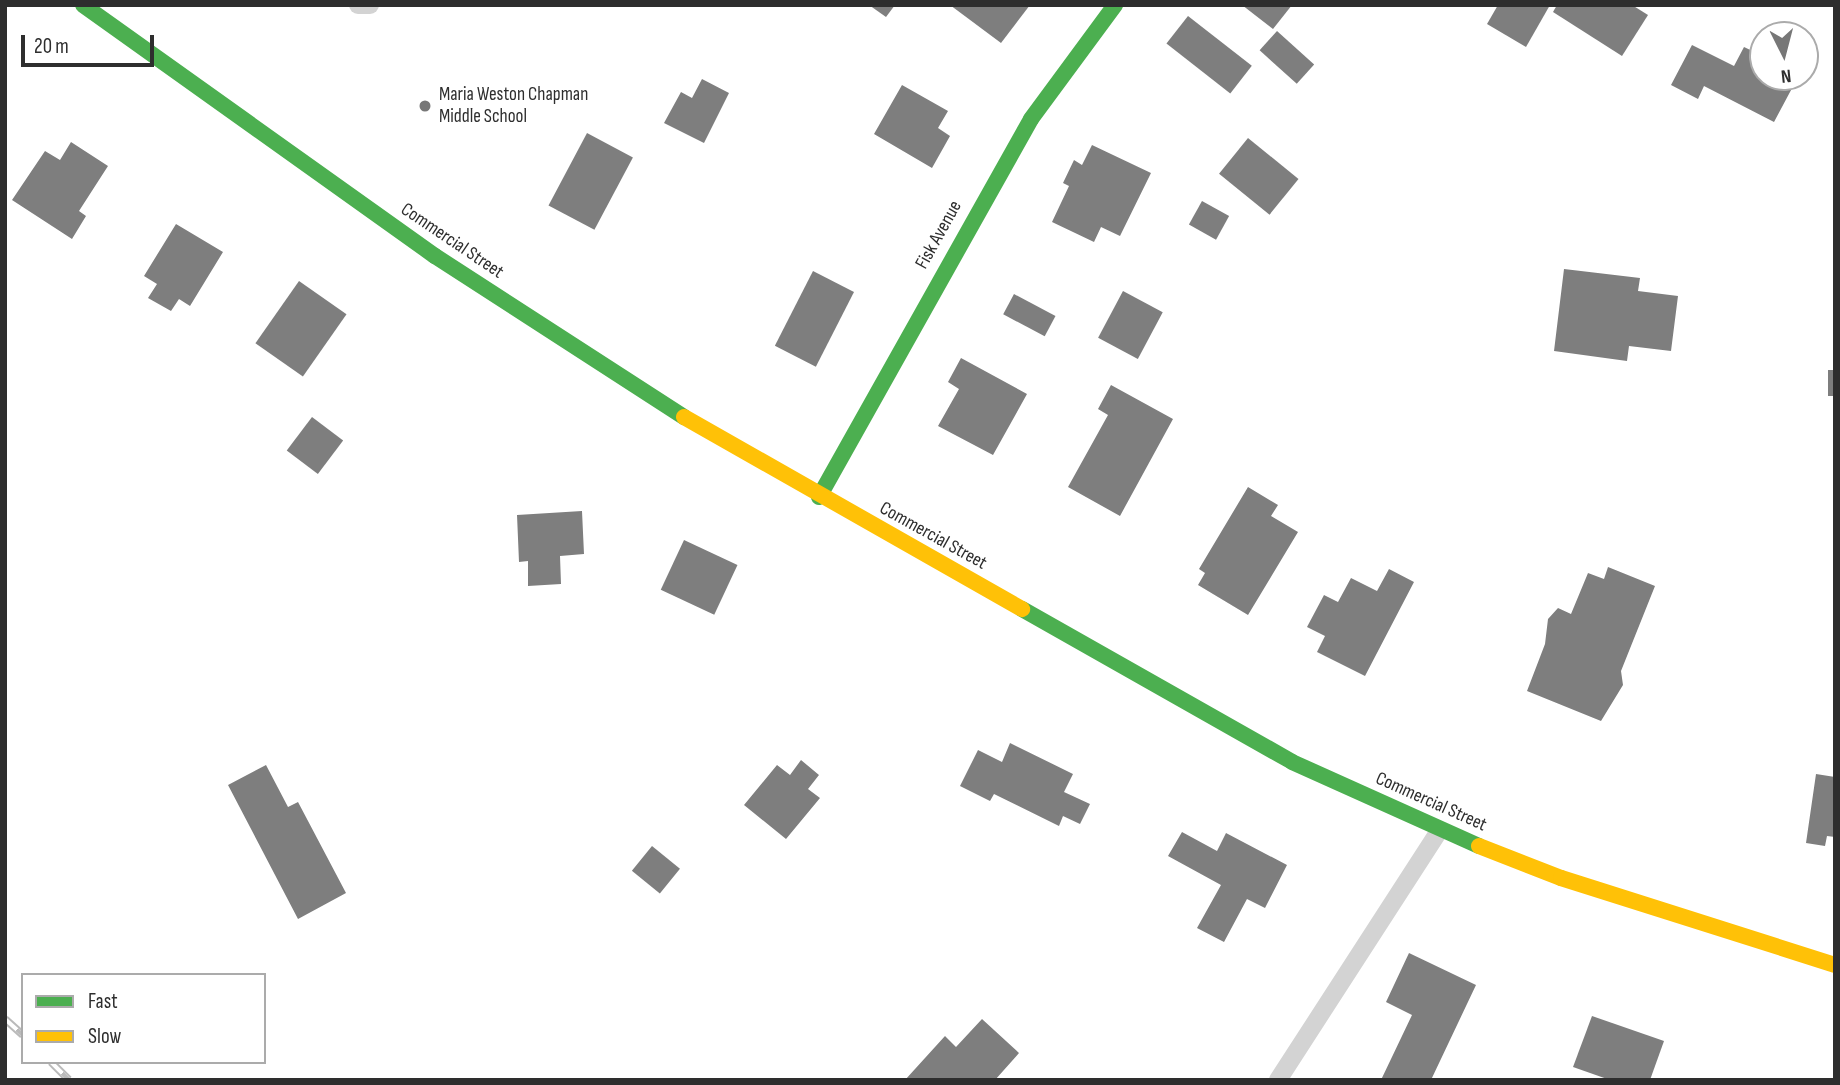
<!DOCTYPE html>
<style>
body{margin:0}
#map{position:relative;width:1840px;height:1085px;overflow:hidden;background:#fff;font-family:"Sofia Sans Condensed",sans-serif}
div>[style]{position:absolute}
.building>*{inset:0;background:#7e7e7e;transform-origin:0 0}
.lane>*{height:18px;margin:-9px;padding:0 9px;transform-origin:9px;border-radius:9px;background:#d3d3d3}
.fast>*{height:16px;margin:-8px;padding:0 8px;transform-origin:8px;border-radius:8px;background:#4caf50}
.slow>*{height:16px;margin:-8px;padding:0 8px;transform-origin:8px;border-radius:8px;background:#ffc107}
.rail>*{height:8px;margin-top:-4px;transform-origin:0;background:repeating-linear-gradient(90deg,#fff 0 16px,#bababa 0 32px);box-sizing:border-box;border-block:2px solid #bababa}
.dots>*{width:19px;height:19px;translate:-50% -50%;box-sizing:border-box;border:4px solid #fff;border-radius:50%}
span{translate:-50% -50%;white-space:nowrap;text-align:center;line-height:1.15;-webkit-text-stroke:7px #fff;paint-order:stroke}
.poi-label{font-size:19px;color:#2e2e2e}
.left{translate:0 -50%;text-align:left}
.street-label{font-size:19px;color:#2e2e2e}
.frame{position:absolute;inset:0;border:7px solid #2e2e2e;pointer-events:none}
.legend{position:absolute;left:21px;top:973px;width:245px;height:91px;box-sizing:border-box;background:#fff;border:2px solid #ababab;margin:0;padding:9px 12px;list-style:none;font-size:21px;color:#2e2e2e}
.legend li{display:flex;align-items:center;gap:14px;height:35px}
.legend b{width:35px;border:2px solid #ababab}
.north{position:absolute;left:1749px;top:21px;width:70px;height:70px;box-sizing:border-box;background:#fff;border:2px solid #ababab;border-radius:50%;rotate:174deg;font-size:19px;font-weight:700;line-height:28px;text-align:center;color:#2e2e2e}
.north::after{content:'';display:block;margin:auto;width:24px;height:32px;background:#777;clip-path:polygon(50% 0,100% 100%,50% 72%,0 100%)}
.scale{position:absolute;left:21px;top:35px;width:133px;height:32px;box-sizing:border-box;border:4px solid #2e2e2e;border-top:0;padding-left:9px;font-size:21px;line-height:24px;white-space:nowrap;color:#2e2e2e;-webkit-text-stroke:5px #fff;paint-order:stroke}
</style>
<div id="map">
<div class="building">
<i style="clip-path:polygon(869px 5px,895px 5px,886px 17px)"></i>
<i style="clip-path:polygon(950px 5px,1030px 5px,1001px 43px)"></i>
<i style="clip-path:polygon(1242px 5px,1292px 5px,1273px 29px)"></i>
<i style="clip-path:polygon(1498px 5px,1550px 5px,1526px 47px,1487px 24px)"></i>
<i style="clip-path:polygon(1557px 5px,1632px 5px,1648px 15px,1622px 56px,1553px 12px)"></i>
<i style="left:1188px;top:16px;width:81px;height:35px;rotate:38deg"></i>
<i style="left:1277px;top:31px;width:50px;height:26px;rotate:42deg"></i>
<i style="clip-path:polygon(1692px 45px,1734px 66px,1744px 47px,1763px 56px,1763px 77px,1798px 77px,1774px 122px,1704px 86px,1698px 99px,1671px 85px)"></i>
<i style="clip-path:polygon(702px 79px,729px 93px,704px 143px,664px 123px,681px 92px,692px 98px)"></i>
<i style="clip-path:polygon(902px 85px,948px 111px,938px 128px,950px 136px,932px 168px,874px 134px)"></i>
<i style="left:587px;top:133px;width:52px;height:82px;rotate:28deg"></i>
<i style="left:1248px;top:138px;width:65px;height:46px;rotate:39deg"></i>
<i style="clip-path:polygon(71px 142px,108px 166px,79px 211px,86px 216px,72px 239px,12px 200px,45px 151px,60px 160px)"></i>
<i style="clip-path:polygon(1092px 145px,1151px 173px,1120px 236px,1101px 227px,1094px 242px,1052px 222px,1069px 186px,1063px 183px,1074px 160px,1082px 165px)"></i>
<i style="left:1202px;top:201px;width:31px;height:27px;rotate:29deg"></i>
<i style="clip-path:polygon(176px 224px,223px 252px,190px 306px,179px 299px,171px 311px,148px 298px,157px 284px,144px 276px)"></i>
<i style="clip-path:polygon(1564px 269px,1640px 278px,1638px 291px,1678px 296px,1671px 351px,1629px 346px,1627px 361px,1554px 351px)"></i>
<i style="left:813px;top:271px;width:46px;height:84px;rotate:27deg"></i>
<i style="left:299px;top:281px;width:58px;height:76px;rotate:35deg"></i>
<i style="left:1123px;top:291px;width:45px;height:53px;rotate:28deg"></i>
<i style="left:1014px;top:294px;width:47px;height:23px;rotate:28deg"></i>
<i style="clip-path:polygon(961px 358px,1027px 394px,993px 455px,938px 426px,959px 389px,948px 382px)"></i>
<i style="left:1828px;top:370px;width:7px;height:26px"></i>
<i style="clip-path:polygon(1111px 385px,1173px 419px,1120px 516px,1068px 487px,1108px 415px,1098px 409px)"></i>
<i style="left:312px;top:417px;width:39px;height:42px;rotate:37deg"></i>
<i style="clip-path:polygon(1248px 487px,1278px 505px,1271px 516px,1298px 532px,1248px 615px,1198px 585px,1205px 573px,1199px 569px)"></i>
<i style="clip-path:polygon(582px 511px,584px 554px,560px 556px,561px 584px,528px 586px,528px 561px,519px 562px,517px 515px)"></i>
<i style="left:684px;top:540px;width:59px;height:55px;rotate:25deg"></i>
<i style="clip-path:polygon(1608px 567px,1655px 586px,1621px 671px,1623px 685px,1601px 721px,1527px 691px,1545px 644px,1548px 619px,1558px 608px,1571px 614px,1588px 573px,1604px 579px)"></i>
<i style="clip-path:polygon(1389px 569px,1414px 582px,1365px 676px,1317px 652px,1325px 636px,1307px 627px,1324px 595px,1338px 602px,1351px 578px,1377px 591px)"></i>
<i style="clip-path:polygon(1010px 743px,1073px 774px,1064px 792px,1090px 804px,1080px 824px,1063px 816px,1059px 826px,994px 794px,990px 801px,960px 786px,978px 750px,1002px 762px)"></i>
<i style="clip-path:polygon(801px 760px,819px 775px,808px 789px,820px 798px,786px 839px,744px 805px,777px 765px,790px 775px)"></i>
<i style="clip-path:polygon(266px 765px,288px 807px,298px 802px,346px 893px,298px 919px,228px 785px)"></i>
<i style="clip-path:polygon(1816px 774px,1835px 777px,1835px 837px,1827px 836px,1825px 846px,1806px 843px)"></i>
<i style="clip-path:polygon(1182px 832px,1217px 851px,1226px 833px,1287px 865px,1265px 908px,1247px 899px,1224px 942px,1197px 928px,1221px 885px,1168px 856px)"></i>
<i style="left:652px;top:846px;width:36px;height:32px;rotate:39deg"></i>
<i style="clip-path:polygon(1409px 953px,1476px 985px,1431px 1080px,1381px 1080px,1412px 1015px,1386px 1002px)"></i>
<i style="clip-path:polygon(1592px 1016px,1664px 1041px,1650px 1080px,1610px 1080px,1573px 1067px)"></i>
<i style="clip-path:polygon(982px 1019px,1019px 1053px,995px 1080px,905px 1080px,945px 1036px,956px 1047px)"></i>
</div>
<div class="lane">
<i style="left:358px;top:5px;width:12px"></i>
<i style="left:1278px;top:1080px;width:297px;rotate:-57.1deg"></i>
</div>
<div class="fast">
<i style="left:83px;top:5px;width:432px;rotate:35.5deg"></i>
<i style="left:435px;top:256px;width:297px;rotate:32.9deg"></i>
<i style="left:819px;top:497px;width:433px;rotate:-60.7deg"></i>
<i style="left:1031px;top:119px;width:142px;rotate:-53.6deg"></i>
<i style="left:1022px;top:609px;width:310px;rotate:29.5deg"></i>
<i style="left:1292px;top:762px;width:205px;rotate:24.2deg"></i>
</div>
<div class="slow">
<i style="left:684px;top:417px;width:389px;rotate:29.6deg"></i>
<i style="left:1479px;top:846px;width:88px;rotate:21.3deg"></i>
<i style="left:1561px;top:878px;width:287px;rotate:17.6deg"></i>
</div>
<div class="rail">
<i style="left:5px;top:1019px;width:24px;rotate:42deg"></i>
<i style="left:51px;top:1062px;width:25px;rotate:45deg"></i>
</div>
<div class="dots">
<i style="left:425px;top:106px;background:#777"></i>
</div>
<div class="poi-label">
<span class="left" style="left:439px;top:106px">Maria Weston Chapman<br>Middle School</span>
</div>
<div class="street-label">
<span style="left:939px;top:235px;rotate:-61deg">Fisk Avenue</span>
<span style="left:452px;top:241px;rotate:34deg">Commercial Street</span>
<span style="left:933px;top:536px;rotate:29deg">Commercial Street</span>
<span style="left:1431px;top:802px;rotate:24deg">Commercial Street</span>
</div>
<div class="frame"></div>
<ul class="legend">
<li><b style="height:9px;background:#4caf50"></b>Fast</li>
<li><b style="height:9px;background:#ffc107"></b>Slow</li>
</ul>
<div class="north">N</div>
<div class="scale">20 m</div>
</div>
